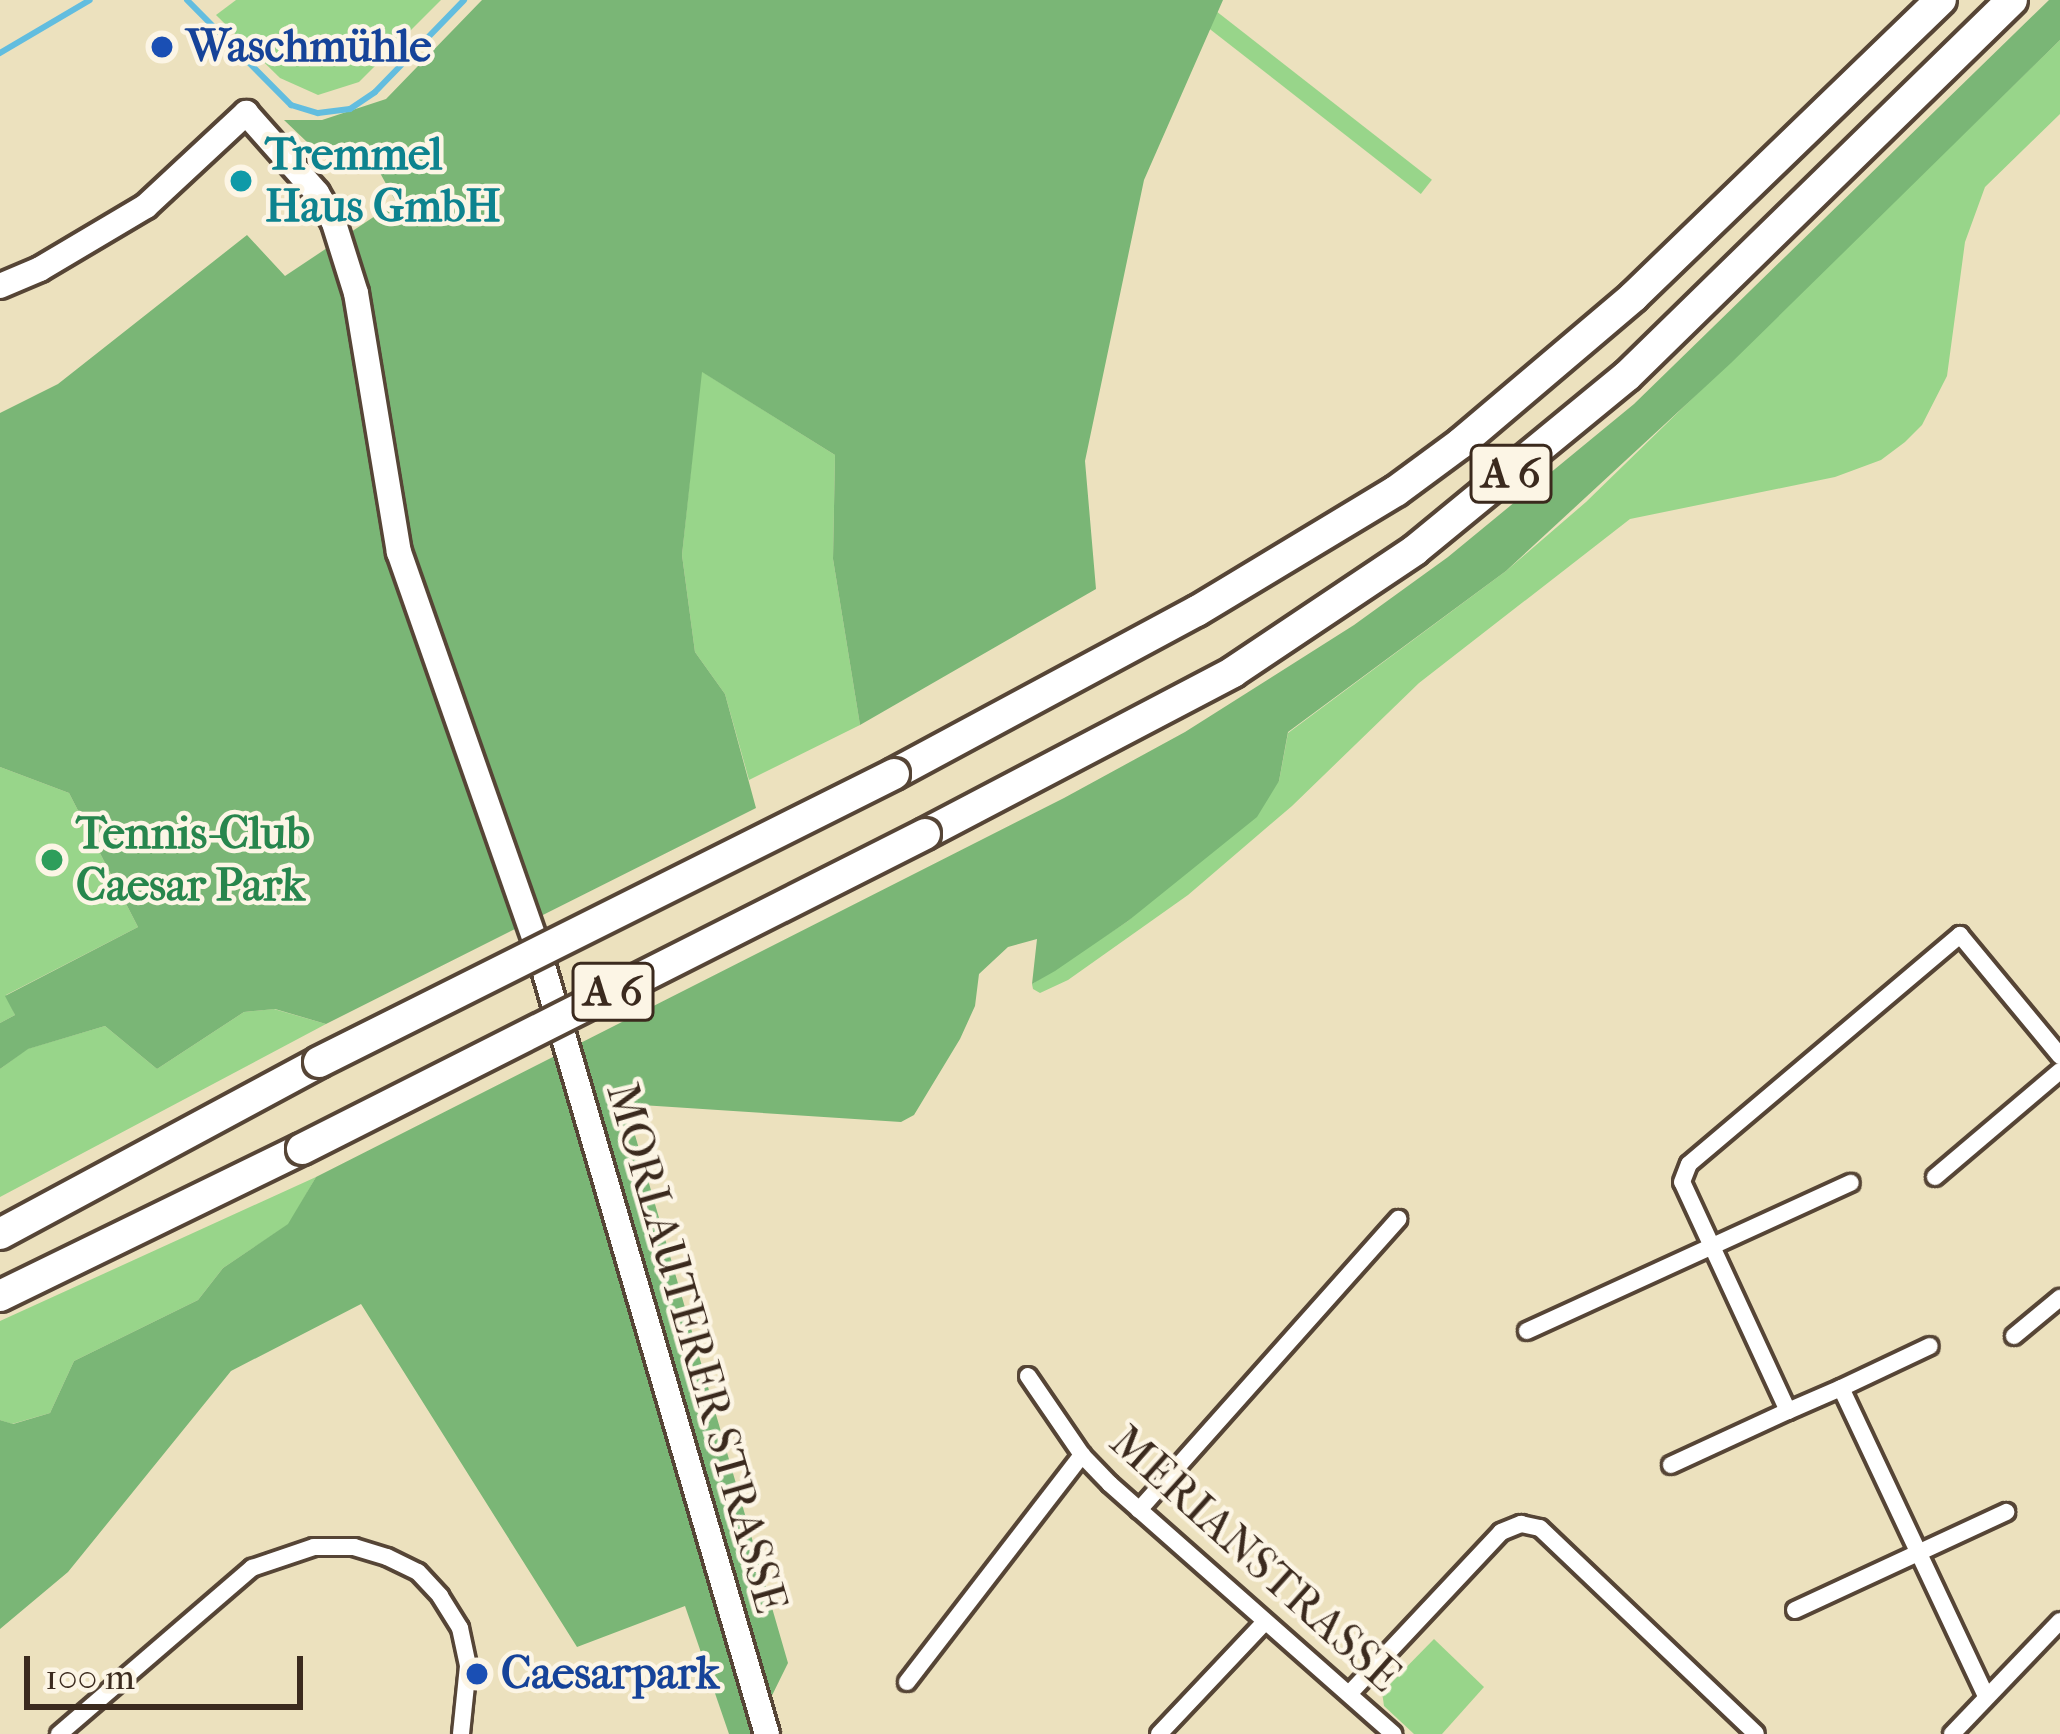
<!DOCTYPE html>
<meta charset="utf-8">
<style>
body{margin:0}
#map{position:relative;width:2060px;height:1734px;overflow:hidden;background:#ece1be;font-family:"IM FELL French Canon",serif}
div>[style]{position:absolute}
.green>*{inset:0;background:#98d58a;transform-origin:0 0}
.forest>*{inset:0;background:#7ab676}
.stream>*{height:6px;margin:-3px;padding:0 3px;transform-origin:3px;border-radius:3px;background:#62bddf}
.roads{filter:drop-shadow(3px 0 #564536) drop-shadow(-3px 0 #564536) drop-shadow(0 3px #564536) drop-shadow(0 -3px #564536)}
.street>*{height:16px;margin:-8px;padding:0 8px;transform-origin:8px;border-radius:8px;background:#fff}
.secondary>*{height:24px;margin:-12px;padding:0 12px;transform-origin:12px;border-radius:12px;background:#fff}
.highway>*{height:30px;margin:-15px;padding:0 15px;transform-origin:15px;border-radius:15px;background:#fff}
.bridges{filter:drop-shadow(3px 0 #564536) drop-shadow(-3px 0 #564536) drop-shadow(0 3px #564536) drop-shadow(0 -3px #564536)}
.highway-bridge>*{height:30px;margin:-15px;padding:0 15px;transform-origin:15px;border-radius:15px;background:#fff}
.dots>*{width:33px;height:33px;translate:-50% -50%;box-sizing:border-box;border:6px solid #fcf5e5;border-radius:50%}
span{translate:-50% -50%;white-space:nowrap;text-align:center;line-height:1.15;-webkit-text-stroke:9px #fcf5e5;paint-order:stroke}
.shield-label span{padding:3px 9px;background:#fcf5e5;border:3px solid;border-radius:9px;-webkit-text-stroke-width:0}
.shield-label{font-size:42px;color:#3b2a1e;font-weight:700}
.transit-label{font-size:45px;color:#164399;font-weight:700}
.left{translate:0 -50%;text-align:left}
.culture-label{font-size:45px;color:#0d838f;font-weight:700}
.leisure-label{font-size:45px;color:#27864d;font-weight:700}
.street-label{font-size:45px;color:#3b2a1e}
.scale{position:absolute;left:24px;top:1656px;width:279px;height:54px;box-sizing:border-box;border:6px solid #3b2a1e;border-top:0;padding-left:15px;font-size:36px;line-height:42px;white-space:nowrap;color:#3b2a1e;-webkit-text-stroke:9px #fcf5e5;paint-order:stroke}
</style>
<div id="map">
<div class="green">
<i style="clip-path:polygon(236px 0,441px 0,359px 82px,318px 95px,280px 78px,216px 15px)"></i>
<i style="left:1216px;top:11px;width:274px;height:18px;rotate:38deg"></i>
<i style="clip-path:polygon(2060px 40px,2060px 114px,1985px 187px,1965px 242px,1947px 376px,1922px 425px,1905px 442px,1881px 460px,1835px 477px,1630px 519px,1419px 683px,1292px 806px,1188px 895px,1068px 980px,1040px 993px,1033px 989px,1032px 984px,1128px 921px,1279px 781px,1288px 733px,1506px 571px,1586px 502px)"></i>
<i style="clip-path:polygon(701px 371px,835px 455px,833px 559px,860px 725px,749px 780px,725px 694px,695px 652px,682px 555px)"></i>
<i style="clip-path:polygon(0 767px,69px 793px,138px 927px,6px 995px,15px 1015px,0 1023px)"></i>
<i style="clip-path:polygon(274px 1009px,326px 1024px,0 1197px,0 1069px,27px 1049px,105px 1026px,157px 1069px,244px 1012px)"></i>
<i style="clip-path:polygon(316px 1177px,289px 1224px,223px 1268px,198px 1300px,74px 1361px,50px 1413px,12px 1424px,0 1420px,0 1321px)"></i>
<i style="clip-path:polygon(1434px 1639px,1484px 1687px,1442px 1734px,1414px 1734px,1384px 1706px,1382px 1692px)"></i>
</div>
<div class="forest">
<i style="clip-path:polygon(482px 0,1223px 0,1144px 180px,1085px 461px,1096px 589px,860px 725px,833px 559px,835px 455px,702px 372px,682px 555px,695px 652px,725px 694px,756px 808px,326px 1024px,275px 1009px,244px 1012px,157px 1069px,105px 1026px,28px 1049px,0 1069px,0 1023px,15px 1015px,5px 996px,138px 927px,69px 793px,0 767px,0 413px,58px 384px,247px 235px,285px 276px,396px 202px,363px 142px,330px 164px,284px 120px,322px 120px,386px 99px)"></i>
<i style="clip-path:polygon(2049px 0,2060px 0,2060px 40px,1731px 363px,1506px 571px,1288px 732px,1279px 781px,1257px 817px,1128px 921px,1055px 971px,1032px 984px,1037px 939px,1008px 947px,979px 974px,975px 1006px,960px 1039px,914px 1115px,901px 1122px,626px 1104px,788px 1663px,753px 1734px,729px 1734px,685px 1606px,577px 1647px,361px 1304px,231px 1371px,68px 1572px,0 1629px,0 1420px,13px 1424px,50px 1413px,74px 1361px,198px 1300px,223px 1268px,288px 1224px,316px 1177px,1064px 798px,1185px 732px,1354px 625px,1448px 557px,1634px 404px)"></i>
</div>
<div class="stream">
<i style="left:187px;top:0;width:148px;rotate:45.3deg"></i>
<i style="left:291px;top:105px;width:28px;rotate:17deg"></i>
<i style="left:318px;top:113px;width:32px;rotate:-7deg"></i>
<i style="left:350px;top:109px;width:30px;rotate:-34deg"></i>
<i style="left:375px;top:92px;width:128px;rotate:-45.9deg"></i>
<i style="left:0;top:53px;width:104px;rotate:-30.5deg"></i>
</div>
<div class="roads">
<div class="street">
<i style="left:1935px;top:1177px;width:164px;rotate:-40.3deg"></i>
<i style="left:1527px;top:1331px;width:356px;rotate:-24.6deg"></i>
<i style="left:2014px;top:1336px;width:60px;rotate:-39.6deg"></i>
<i style="left:1028px;top:1376px;width:96px;rotate:55.6deg"></i>
<i style="left:1082px;top:1455px;width:40px;rotate:46deg"></i>
<i style="left:1110px;top:1484px;width:378px;rotate:41.4deg"></i>
<i style="left:1841px;top:1388px;width:98px;rotate:-25.3deg"></i>
<i style="left:1671px;top:1465px;width:129px;rotate:-24.8deg"></i>
<i style="left:1139px;top:1510px;width:390px;rotate:-48.3deg"></i>
<i style="left:1795px;top:1610px;width:233px;rotate:-24.9deg"></i>
<i style="left:907px;top:1682px;width:287px;rotate:-52.4deg"></i>
<i style="left:1349px;top:1694px;width:222px;rotate:-46.8deg"></i>
<i style="left:1501px;top:1532px;width:22px;rotate:-22deg"></i>
<i style="left:1521px;top:1524px;width:19px;rotate:12deg"></i>
<i style="left:1540px;top:1528px;width:298px;rotate:43.6deg"></i>
<i style="left:1986px;top:1696px;width:340px;rotate:-115.2deg"></i>
<i style="left:1841px;top:1388px;width:58px;rotate:156.5deg"></i>
<i style="left:1788px;top:1411px;width:252px;rotate:-114.8deg"></i>
<i style="left:1682px;top:1182px;width:19px;rotate:-69deg"></i>
<i style="left:1689px;top:1164px;width:355px;rotate:-40.2deg"></i>
<i style="left:1960px;top:935px;width:157px;rotate:50.4deg"></i>
<i style="left:59px;top:1734px;width:255px;rotate:-40.7deg"></i>
<i style="left:252px;top:1568px;width:65px;rotate:-18.7deg"></i>
<i style="left:314px;top:1547px;width:40px"></i>
<i style="left:354px;top:1547px;width:34px;rotate:17deg"></i>
<i style="left:387px;top:1557px;width:34px;rotate:26deg"></i>
<i style="left:418px;top:1572px;width:33px;rotate:47deg"></i>
<i style="left:440px;top:1596px;width:38px;rotate:58deg"></i>
<i style="left:460px;top:1628px;width:39px;rotate:78deg"></i>
<i style="left:468px;top:1666px;width:68px;rotate:95.9deg"></i>
<i style="left:1159px;top:1734px;width:154px;rotate:-46.6deg"></i>
<i style="left:1952px;top:1734px;width:156px;rotate:-46.3deg"></i>
</div>
<div class="secondary">
<i style="left:0;top:286px;width:43px;rotate:-23deg"></i>
<i style="left:40px;top:269px;width:123px;rotate:-30.7deg"></i>
<i style="left:146px;top:206px;width:137px;rotate:-42.9deg"></i>
<i style="left:246px;top:113px;width:107px;rotate:48.4deg"></i>
<i style="left:317px;top:193px;width:34px;rotate:60deg"></i>
<i style="left:334px;top:223px;width:73px;rotate:72.6deg"></i>
<i style="left:356px;top:293px;width:263px;rotate:80.6deg"></i>
<i style="left:399px;top:552px;width:424px;rotate:70.7deg"></i>
<i style="left:539px;top:952px;width:815px;rotate:73.75deg"></i>
</div>
<div class="highway">
<i style="left:894px;top:774px;width:344px;rotate:-28.3deg"></i>
<i style="left:1197px;top:611px;width:232px;rotate:-31.1deg"></i>
<i style="left:1396px;top:491px;width:81px;rotate:-36.4deg"></i>
<i style="left:1461px;top:443px;width:226px;rotate:-40.3deg"></i>
<i style="left:1633px;top:297px;width:428px;rotate:-44deg"></i>
<i style="left:925px;top:834px;width:348px;rotate:-27.7deg"></i>
<i style="left:1233px;top:672px;width:219px;rotate:-33.8deg"></i>
<i style="left:1415px;top:550px;width:274px;rotate:-39.4deg"></i>
<i style="left:1627px;top:376px;width:538px;rotate:-44.32deg"></i>
<i style="left:0;top:1234px;width:362px;rotate:-28.3deg"></i>
<i style="left:0;top:1296px;width:336px;rotate:-26deg"></i>
</div>
</div>
<div class="bridges">
<div class="highway-bridge">
<i style="left:319px;top:1062px;width:643px;rotate:-26.6deg"></i>
<i style="left:302px;top:1149px;width:698px;rotate:-26.82deg"></i>
</div>
</div>
<div class="dots">
<i style="left:162px;top:47px;background:#1a4fb4"></i>
<i style="left:241px;top:181px;background:#0f9aa8"></i>
<i style="left:52px;top:860px;background:#2e9e5b"></i>
<i style="left:477px;top:1674px;background:#1a4fb4"></i>
</div>
<div class="shield-label">
<span style="left:1511px;top:474px">A 6</span>
<span style="left:613px;top:992px">A 6</span>
</div>
<div class="transit-label">
<span class="left" style="left:186px;top:47px">Waschmühle</span>
<span class="left" style="left:501px;top:1674px">Caesarpark</span>
</div>
<div class="culture-label">
<span class="left" style="left:265px;top:181px">Tremmel<br>Haus GmbH</span>
</div>
<div class="leisure-label">
<span class="left" style="left:76px;top:860px">Tennis-Club<br>Caesar Park</span>
</div>
<div class="street-label">
<span style="left:696px;top:1348px;rotate:74deg">MORLAUTERER STRASSE</span>
<span style="left:1255px;top:1559px;rotate:42deg">MERIANSTRASSE</span>
</div>
<div class="scale">100 m</div>
</div>
